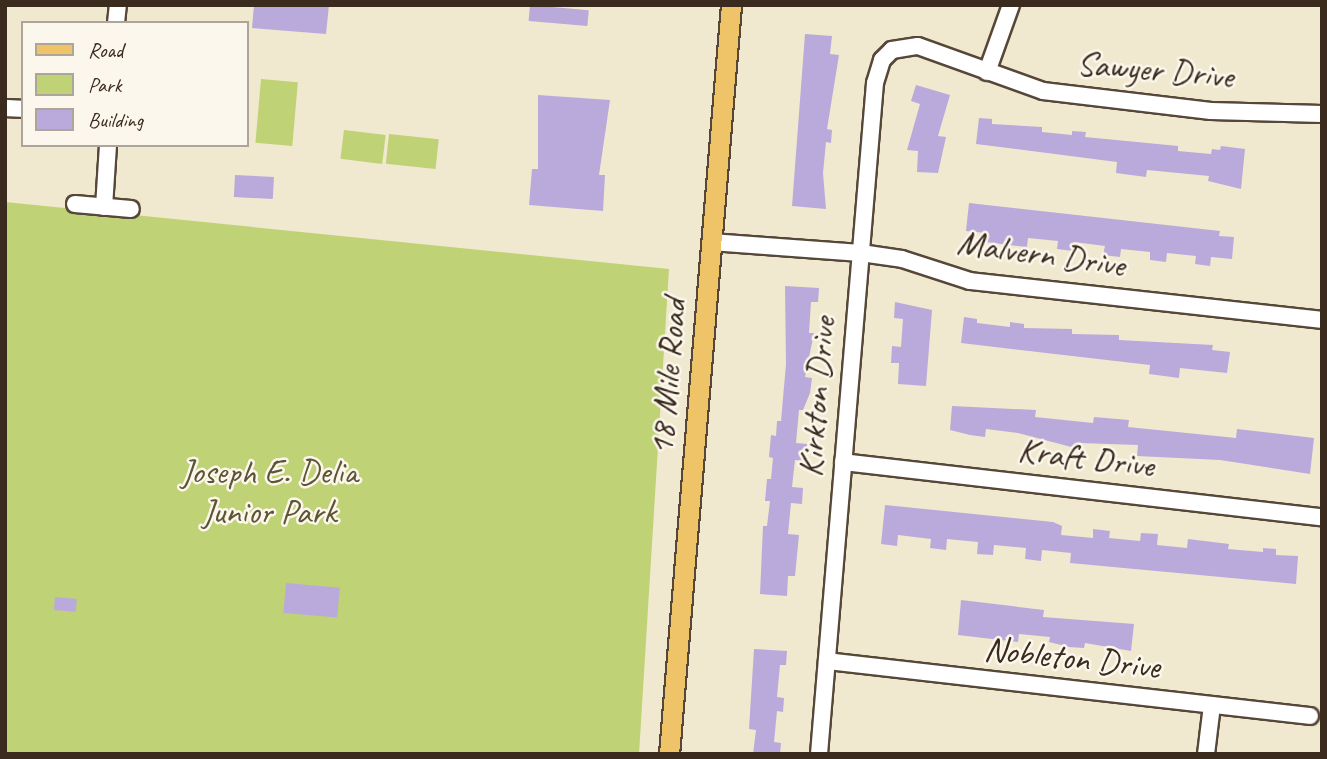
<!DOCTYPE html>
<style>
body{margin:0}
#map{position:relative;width:1327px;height:759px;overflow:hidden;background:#f0e9cf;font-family:Caveat,sans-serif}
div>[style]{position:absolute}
.green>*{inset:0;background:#bfd276;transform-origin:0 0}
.building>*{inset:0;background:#b9aadb;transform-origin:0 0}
.roads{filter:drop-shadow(2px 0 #564739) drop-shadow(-2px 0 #564739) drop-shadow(0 2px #564739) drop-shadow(0 -2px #564739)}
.minor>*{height:16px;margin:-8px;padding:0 8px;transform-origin:8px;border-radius:8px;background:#fff}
.major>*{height:19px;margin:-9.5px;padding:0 9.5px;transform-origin:9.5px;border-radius:9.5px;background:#efc469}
span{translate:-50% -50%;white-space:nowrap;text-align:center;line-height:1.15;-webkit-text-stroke:5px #fbf7ec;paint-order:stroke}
.street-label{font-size:35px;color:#3b2a1e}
.park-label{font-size:35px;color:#5c5434}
.frame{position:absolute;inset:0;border:7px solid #3b2a1e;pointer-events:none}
.legend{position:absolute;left:21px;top:21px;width:228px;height:126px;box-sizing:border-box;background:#fbf7ec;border:2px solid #aea59a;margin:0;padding:9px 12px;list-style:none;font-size:21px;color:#3b2a1e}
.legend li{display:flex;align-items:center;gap:14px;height:35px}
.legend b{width:35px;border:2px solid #aea59a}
</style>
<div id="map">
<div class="green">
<i style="left:261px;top:79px;width:37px;height:64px;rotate:5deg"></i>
<i style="left:344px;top:130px;width:42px;height:29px;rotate:7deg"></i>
<i style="left:389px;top:134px;width:50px;height:30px;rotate:6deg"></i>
<i style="clip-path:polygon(5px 202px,669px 269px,639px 754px,5px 754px)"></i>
</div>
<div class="building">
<i style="clip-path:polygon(254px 5px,329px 5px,326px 34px,252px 28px)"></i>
<i style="left:530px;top:5px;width:59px;height:16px;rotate:5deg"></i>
<i style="clip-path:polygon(805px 34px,832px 36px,830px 54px,839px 55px,827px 129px,832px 130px,831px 143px,826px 142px,823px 173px,826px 209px,792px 206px)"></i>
<i style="clip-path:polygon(916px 85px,950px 95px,938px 136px,946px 137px,938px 173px,917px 172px,918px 151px,907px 150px,920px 104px,911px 101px)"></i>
<i style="clip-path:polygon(538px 95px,610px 100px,599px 175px,605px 175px,603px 211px,529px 205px,532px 169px,538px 169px)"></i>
<i style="clip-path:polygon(979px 118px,992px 119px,992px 124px,1042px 127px,1042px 132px,1072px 135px,1072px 131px,1086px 132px,1085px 137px,1178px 146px,1178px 151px,1211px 154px,1212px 149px,1220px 150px,1221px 146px,1245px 149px,1241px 189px,1208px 181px,1209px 176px,1147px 170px,1146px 177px,1116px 173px,1117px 162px,976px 144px)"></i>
<i style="left:235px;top:175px;width:39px;height:22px;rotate:3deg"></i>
<i style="clip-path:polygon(969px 203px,1220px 231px,1219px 236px,1234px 237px,1232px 259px,1211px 257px,1210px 266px,1195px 264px,1196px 256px,1167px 253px,1166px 262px,1150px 260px,1150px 252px,1121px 249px,1120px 257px,1103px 255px,1105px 246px,1074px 242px,1073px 251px,1057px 249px,1058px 241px,1028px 238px,1027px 247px,985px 242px,986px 233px,966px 231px)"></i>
<i style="clip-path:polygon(785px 286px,819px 288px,818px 302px,811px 302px,809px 333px,814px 333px,805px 377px,812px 378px,810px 393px,803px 410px,799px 410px,796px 443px,807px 444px,806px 461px,795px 460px,792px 487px,803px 488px,802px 504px,791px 503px,788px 534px,799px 535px,795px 576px,788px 576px,787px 596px,760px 594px,763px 526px,767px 526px,770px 501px,765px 501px,767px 479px,771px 479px,773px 458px,769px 457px,771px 435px,776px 436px,777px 421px,781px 421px,786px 364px)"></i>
<i style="clip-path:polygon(895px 302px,932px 310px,926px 386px,898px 384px,899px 363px,891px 363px,892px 346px,901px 347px,903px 319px,894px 318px)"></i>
<i style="clip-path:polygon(964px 317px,977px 319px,977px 323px,1010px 327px,1010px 322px,1024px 324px,1024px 328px,1072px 329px,1072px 334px,1119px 335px,1119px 340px,1213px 345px,1212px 350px,1230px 352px,1227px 373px,1180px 368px,1179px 378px,1149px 374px,1150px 365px,961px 343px)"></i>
<i style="clip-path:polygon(952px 406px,1036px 410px,1035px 417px,1093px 423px,1094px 417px,1129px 420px,1128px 427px,1236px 438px,1237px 429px,1314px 438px,1310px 474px,1220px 460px,1137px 456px,1138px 445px,1080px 443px,1079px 449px,1018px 433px,986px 429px,985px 437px,970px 435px,950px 430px)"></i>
<i style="clip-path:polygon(885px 505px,1053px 522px,1062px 526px,1061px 535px,1093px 538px,1093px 529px,1110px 531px,1109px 538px,1140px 541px,1141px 533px,1158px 534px,1157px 545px,1187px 548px,1188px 539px,1229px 544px,1228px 549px,1263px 552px,1263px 548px,1276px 549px,1276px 555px,1298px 556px,1296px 584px,1070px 563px,1071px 553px,1042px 550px,1041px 561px,1025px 559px,1026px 548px,994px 545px,993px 555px,977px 554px,978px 542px,947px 539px,946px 550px,930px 548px,931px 539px,898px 535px,897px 546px,881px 544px)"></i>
<i style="left:286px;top:583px;width:54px;height:30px;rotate:5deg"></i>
<i style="left:55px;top:597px;width:22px;height:13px;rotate:5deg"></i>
<i style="clip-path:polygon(961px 600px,1044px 610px,1043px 617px,1134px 624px,1131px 651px,1085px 643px,1084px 648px,1069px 647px,1049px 642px,1050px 637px,1019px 634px,1018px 642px,958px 635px)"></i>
<i style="clip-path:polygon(754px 649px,787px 651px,786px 665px,780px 665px,777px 697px,784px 698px,783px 712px,777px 711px,774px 742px,781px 743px,780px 754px,753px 754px,756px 730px,749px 729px)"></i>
</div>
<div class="roads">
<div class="minor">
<i style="left:116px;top:23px;width:18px;rotate:-84deg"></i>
<i style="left:987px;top:72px;width:71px;rotate:-70.3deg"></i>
<i style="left:5px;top:108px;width:18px;rotate:3deg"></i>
<i style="left:75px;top:204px;width:56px;rotate:5.1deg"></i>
<i style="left:104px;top:207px;width:62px;rotate:-86.3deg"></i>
<i style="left:711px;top:242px;width:150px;rotate:4.2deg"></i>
<i style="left:861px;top:253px;width:41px;rotate:8.3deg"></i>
<i style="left:902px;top:259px;width:71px;rotate:17.9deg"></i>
<i style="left:970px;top:281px;width:354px;rotate:6.3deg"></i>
<i style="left:843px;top:462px;width:482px;rotate:6.6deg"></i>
<i style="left:827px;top:661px;width:486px;rotate:6.5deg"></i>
<i style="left:819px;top:754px;width:673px;rotate:-85.23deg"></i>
<i style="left:875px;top:83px;width:24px;rotate:-73deg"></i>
<i style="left:882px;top:60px;width:14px;rotate:-45deg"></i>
<i style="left:892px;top:50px;width:26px;rotate:-9deg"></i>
<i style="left:918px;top:46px;width:133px;rotate:19.8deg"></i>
<i style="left:1043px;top:91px;width:169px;rotate:6.8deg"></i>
<i style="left:1211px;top:111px;width:111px;rotate:1.5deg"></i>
<i style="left:1206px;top:754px;width:49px;rotate:-83deg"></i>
</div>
<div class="major">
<i style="left:669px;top:754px;width:752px;rotate:-85.27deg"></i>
</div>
</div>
<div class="street-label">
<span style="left:1155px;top:70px;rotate:5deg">Sawyer Drive</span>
<span style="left:1041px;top:254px;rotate:8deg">Malvern Drive</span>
<span style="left:668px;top:377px;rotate:-85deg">18 Mile Road</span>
<span style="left:817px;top:397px;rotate:-85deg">Kirkton Drive</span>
<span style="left:1086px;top:458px;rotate:7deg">Kraft Drive</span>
<span style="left:1072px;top:658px;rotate:6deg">Nobleton Drive</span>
</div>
<div class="park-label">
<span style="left:269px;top:492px">Joseph E. Delia<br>Junior Park</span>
</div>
<div class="frame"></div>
<ul class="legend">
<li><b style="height:9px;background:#efc469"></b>Road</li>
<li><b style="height:19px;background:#bfd276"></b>Park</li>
<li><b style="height:19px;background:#b9aadb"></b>Building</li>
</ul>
</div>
